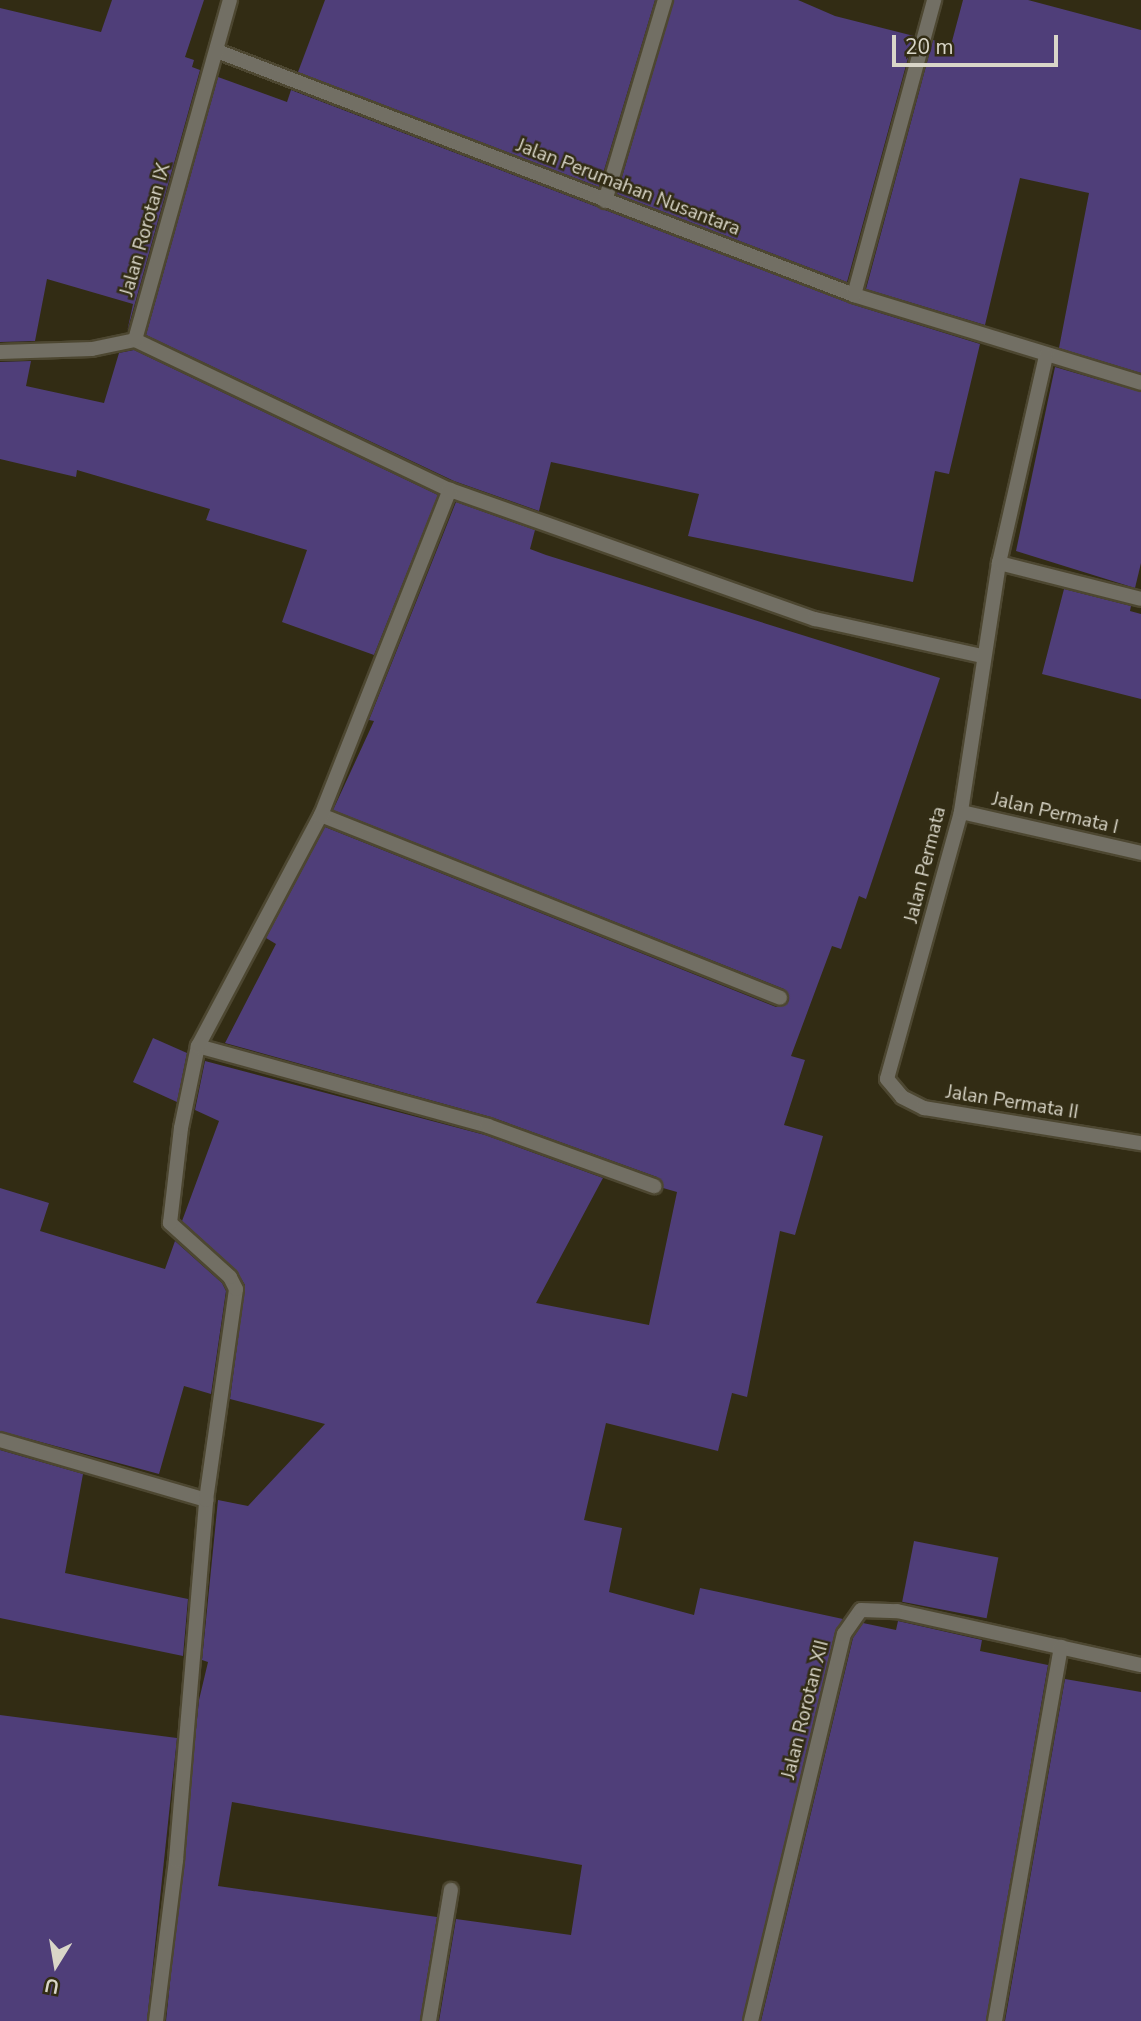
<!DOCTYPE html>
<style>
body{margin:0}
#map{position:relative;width:1141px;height:2021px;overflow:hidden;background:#322c14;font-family:"Nunito Sans",sans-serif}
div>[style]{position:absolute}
.building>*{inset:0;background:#4f3e79;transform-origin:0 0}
.roads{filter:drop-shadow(2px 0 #4d4731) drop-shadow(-2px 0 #4d4731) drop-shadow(0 2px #4d4731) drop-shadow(0 -2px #4d4731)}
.minor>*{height:14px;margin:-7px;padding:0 7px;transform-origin:7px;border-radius:7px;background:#726f64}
.tertiary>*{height:14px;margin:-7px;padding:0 7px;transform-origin:7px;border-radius:7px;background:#726f64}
span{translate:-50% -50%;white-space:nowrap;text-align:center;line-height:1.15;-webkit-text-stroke:5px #322c14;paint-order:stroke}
.street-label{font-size:19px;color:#d9d6c8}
.north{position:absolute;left:21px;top:1930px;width:70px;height:70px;-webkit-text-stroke:5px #322c14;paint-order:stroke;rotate:191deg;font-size:19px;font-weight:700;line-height:28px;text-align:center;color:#d9d6c8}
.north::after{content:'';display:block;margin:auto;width:24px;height:32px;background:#d9d6c8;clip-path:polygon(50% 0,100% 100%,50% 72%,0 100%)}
.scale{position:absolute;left:892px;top:35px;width:166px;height:32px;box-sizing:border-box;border:4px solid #d9d6c8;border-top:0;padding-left:9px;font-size:21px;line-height:24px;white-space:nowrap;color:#d9d6c8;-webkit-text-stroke:5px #322c14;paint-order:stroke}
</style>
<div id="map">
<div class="building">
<i style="clip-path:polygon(112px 0,204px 0,185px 57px,194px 60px,192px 67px,200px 70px,127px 332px,133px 304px,47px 279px,35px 341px,0 342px,0 8px,101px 32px)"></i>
<i style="clip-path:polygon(325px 0,655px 0,599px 187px,298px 72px)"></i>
<i style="clip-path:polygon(674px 0,798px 0,835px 16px,914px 36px,847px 282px,617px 194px)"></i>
<i style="clip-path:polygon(963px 0,1028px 0,1141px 30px,1141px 373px,1059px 348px,1089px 193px,1020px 178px,985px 325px,866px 289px,933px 40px,951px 45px)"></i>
<i style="clip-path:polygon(218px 77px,287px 102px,291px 90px,851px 304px,980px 344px,949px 474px,935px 471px,913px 582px,688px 536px,699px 494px,551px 462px,539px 511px,454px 481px,146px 335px)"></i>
<i style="clip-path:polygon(134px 350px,438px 495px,374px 655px,282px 622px,307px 550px,206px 520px,210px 509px,77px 470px,76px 477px,0 459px,0 362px,31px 361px,26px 386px,104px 403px,119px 353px)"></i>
<i style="clip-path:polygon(1055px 367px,1141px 392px,1141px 563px,1135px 588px,1016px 551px)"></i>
<i style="clip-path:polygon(456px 502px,535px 530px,530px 549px,546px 555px,940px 678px,866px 899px,859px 896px,841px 949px,832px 946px,791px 1056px,805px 1060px,784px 1125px,823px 1136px,795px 1235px,780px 1231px,747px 1397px,732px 1393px,718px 1451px,606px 1423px,584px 1520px,622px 1528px,609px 1592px,694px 1615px,700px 1588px,843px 1619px,835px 1632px,742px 2021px,439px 2021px,456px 1919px,571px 1935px,582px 1865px,232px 1802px,218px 1886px,437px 1917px,420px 2021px,166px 2021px,199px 1700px,208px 1662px,202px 1660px,218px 1500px,248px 1506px,325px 1424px,230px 1399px,245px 1285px,236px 1270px,182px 1221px,219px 1121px,195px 1110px,205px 1061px,485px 1135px,603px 1178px,536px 1303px,649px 1325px,677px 1192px,663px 1188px,657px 1177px,491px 1117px,225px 1043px,276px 944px,266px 938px,325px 827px,776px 1007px,789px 1001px,784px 989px,333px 810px,374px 721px,369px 720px)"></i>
<i style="clip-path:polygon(1064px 589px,1131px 606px,1130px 611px,1141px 614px,1141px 699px,1042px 674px)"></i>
<i style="clip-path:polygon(153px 1038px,187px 1053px,177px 1102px,133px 1082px)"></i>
<i style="clip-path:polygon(0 1188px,49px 1203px,40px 1231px,165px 1269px,175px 1241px,222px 1283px,226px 1291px,211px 1394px,184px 1386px,159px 1474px,0 1431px)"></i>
<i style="clip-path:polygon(0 1450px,83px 1474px,65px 1573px,188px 1599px,183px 1656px,0 1618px)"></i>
<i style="left:914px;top:1541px;width:86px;height:62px;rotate:11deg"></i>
<i style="clip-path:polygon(898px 1621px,982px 1640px,980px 1651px,1048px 1665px,986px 2021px,761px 2021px,853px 1638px,863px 1623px,896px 1630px)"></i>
<i style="clip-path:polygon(1065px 1679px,1141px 1692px,1141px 2021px,1005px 2021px)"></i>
<i style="clip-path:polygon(0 1715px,177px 1738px,147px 2021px,0 2021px)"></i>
</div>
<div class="roads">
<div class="minor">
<i style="left:217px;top:51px;width:682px;rotate:20.96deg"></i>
<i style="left:854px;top:295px;width:300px;rotate:17deg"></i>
<i style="left:605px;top:201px;width:210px;rotate:-73.4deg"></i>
<i style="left:854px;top:295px;width:306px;rotate:-74.8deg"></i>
<i style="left:135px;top:340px;width:349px;rotate:25.5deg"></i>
<i style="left:450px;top:490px;width:387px;rotate:19.5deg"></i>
<i style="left:815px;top:619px;width:171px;rotate:12.5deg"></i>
<i style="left:1046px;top:356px;width:212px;rotate:102.8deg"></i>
<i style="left:999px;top:563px;width:252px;rotate:98.7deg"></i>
<i style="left:961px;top:812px;width:277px;rotate:105.5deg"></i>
<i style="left:887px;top:1079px;width:23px;rotate:50deg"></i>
<i style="left:902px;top:1097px;width:25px;rotate:27deg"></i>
<i style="left:924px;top:1108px;width:220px;rotate:9.2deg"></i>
<i style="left:999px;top:563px;width:146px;rotate:14.2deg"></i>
<i style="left:961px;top:812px;width:185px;rotate:12.8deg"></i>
<i style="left:321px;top:815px;width:494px;rotate:21.7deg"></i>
<i style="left:198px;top:1046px;width:301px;rotate:15.4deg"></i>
<i style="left:488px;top:1126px;width:177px;rotate:19.9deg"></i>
<i style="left:0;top:1440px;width:215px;rotate:16.2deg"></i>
<i style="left:156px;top:2021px;width:162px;rotate:-82.9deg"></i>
<i style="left:176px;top:1860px;width:361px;rotate:-85.2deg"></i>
<i style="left:206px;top:1500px;width:213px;rotate:-81.9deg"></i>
<i style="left:236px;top:1289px;width:13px;rotate:-117deg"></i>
<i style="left:230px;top:1277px;width:81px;rotate:-138deg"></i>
<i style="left:170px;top:1223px;width:96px;rotate:-83.4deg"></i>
<i style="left:181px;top:1128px;width:84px;rotate:-78.3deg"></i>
<i style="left:198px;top:1046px;width:262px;rotate:-62deg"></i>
<i style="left:321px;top:815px;width:350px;rotate:-68.4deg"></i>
<i style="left:429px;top:2021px;width:133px;rotate:-80.5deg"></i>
<i style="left:751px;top:2021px;width:398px;rotate:-76.5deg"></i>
<i style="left:844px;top:1634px;width:29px;rotate:-55deg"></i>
<i style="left:861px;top:1610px;width:36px;rotate:2deg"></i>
<i style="left:897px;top:1611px;width:250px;rotate:12.5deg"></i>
<i style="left:995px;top:2021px;width:380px;rotate:-80deg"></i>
</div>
<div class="tertiary">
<i style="left:0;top:352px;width:92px;rotate:-1.9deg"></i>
<i style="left:92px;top:349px;width:44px;rotate:-11.8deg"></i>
<i style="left:135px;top:340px;width:353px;rotate:-74.4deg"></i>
</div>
</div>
<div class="street-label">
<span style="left:628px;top:188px;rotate:21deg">Jalan Perumahan Nusantara</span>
<span style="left:146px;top:230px;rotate:-74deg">Jalan Rorotan IX</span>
<span style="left:1055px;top:814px;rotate:13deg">Jalan Permata I</span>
<span style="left:926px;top:865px;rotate:-76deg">Jalan Permata</span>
<span style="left:1012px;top:1103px;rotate:9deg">Jalan Permata II</span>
<span style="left:806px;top:1710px;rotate:-76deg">Jalan Rorotan XII</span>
</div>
<div class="north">U</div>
<div class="scale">20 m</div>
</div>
